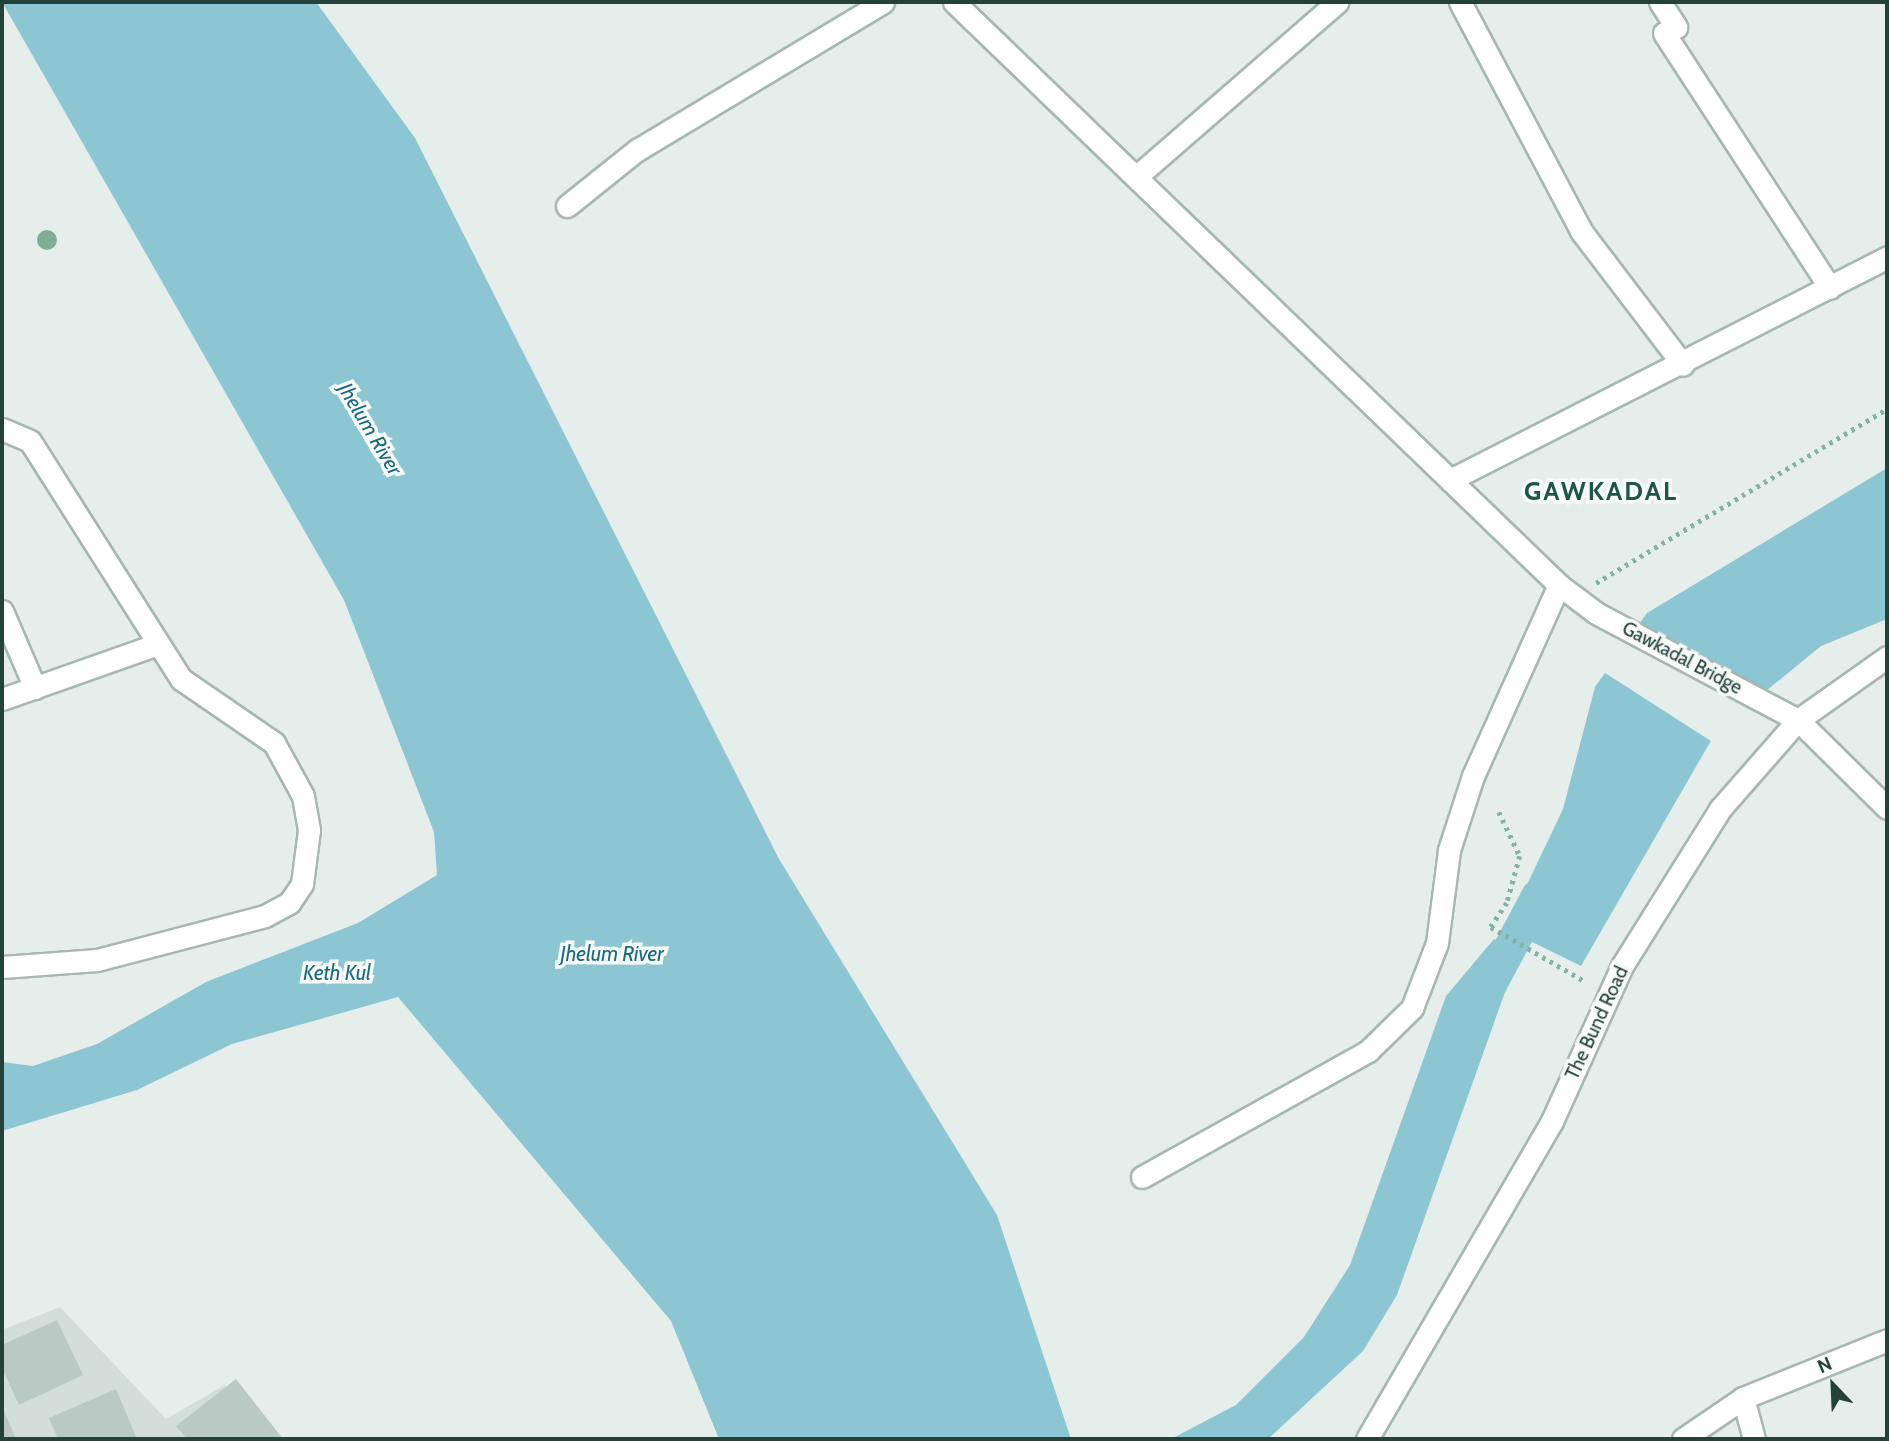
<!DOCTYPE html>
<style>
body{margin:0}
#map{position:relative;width:1889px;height:1441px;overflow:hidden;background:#e5eeeb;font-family:Cabin,sans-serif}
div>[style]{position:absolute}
.built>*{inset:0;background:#d3deda}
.water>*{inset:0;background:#8dc6d3}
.pier>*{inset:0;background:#e5eeeb}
.canal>*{height:33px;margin:-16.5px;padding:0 16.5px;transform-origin:16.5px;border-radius:16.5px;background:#8dc6d3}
.building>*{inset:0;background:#bac9c4}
.path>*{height:4.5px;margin-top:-2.25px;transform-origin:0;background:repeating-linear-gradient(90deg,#85b2a6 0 3.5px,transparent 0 8.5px)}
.roads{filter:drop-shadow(2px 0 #a7b7b2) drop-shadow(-2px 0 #a7b7b2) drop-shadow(0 2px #a7b7b2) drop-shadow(0 -2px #a7b7b2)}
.minor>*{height:21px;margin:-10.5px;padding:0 10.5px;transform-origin:10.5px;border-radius:10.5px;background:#fff}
.trees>*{width:20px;height:20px;margin:-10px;border-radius:50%;background:#80ae94}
span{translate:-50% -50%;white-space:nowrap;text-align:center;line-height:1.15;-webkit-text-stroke:7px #f6faf8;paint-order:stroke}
.street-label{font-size:19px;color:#24413a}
.water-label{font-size:21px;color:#1c6a7e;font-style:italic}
.district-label{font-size:26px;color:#1f5449;font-weight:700;letter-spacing:2px}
.frame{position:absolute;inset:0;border:4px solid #24413a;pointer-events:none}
.north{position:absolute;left:1798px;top:1350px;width:70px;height:70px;-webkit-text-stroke:5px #f6faf8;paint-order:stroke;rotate:337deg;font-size:19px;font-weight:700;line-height:28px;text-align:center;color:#24413a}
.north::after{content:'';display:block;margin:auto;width:24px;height:32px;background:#24413a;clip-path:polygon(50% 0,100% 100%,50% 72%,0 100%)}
</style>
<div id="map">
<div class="built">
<i style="clip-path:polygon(60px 1307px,166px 1419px,225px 1385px,276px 1439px,2px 1439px,2px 1330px)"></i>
</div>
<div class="water">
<i style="clip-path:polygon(2px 2px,316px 2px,415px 138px,779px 859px,997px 1215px,1071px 1439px,719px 1439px,671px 1321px,398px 997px,232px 1044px,137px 1090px,2px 1131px,2px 1062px,33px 1066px,97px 1044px,206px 982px,358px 923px,437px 875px,434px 832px,344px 600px)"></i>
<i style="clip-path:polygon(1887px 468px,1887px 619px,1821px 646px,1716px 732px,1581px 966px,1506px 929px,1563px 809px,1595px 687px,1647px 613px)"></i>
<i style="clip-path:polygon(1494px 939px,1520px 950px,1397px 1295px,1363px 1351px,1268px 1439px,1171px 1439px,1236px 1405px,1304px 1337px,1350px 1265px,1446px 996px)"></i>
</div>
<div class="pier">
<i style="clip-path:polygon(1634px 627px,1767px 694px,1714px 743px,1602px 671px)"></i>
</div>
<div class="canal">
<i style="left:1490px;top:984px;width:100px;rotate:-61.9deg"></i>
</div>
<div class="building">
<i style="clip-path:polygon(57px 1320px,83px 1375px,19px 1405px,2px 1368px,2px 1345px)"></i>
<i style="clip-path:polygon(236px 1379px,283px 1439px,187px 1439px,176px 1426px)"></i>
<i style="clip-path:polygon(116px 1389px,137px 1439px,58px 1439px,49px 1418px)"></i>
<i style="clip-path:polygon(2px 1406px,16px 1439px,2px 1439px)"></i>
</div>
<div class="path">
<i style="left:1596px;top:583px;width:339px;rotate:-30.9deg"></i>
<i style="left:1499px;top:812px;width:49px;rotate:64.5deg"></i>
<i style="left:1520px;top:856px;width:49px;rotate:105.5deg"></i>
<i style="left:1507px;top:903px;width:29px;rotate:124deg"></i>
<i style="left:1491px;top:927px;width:110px;rotate:30.1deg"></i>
</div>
<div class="roads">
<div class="minor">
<i style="left:954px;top:2px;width:840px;rotate:43.94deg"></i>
<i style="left:1559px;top:585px;width:46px;rotate:37.1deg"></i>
<i style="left:1596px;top:613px;width:229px;rotate:27.9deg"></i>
<i style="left:1798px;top:720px;width:125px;rotate:44.7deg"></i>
<i style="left:1460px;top:2px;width:259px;rotate:62.1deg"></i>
<i style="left:1581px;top:231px;width:168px;rotate:52.7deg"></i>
<i style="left:1660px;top:2px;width:30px;rotate:57deg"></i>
<i style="left:1664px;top:33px;width:304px;rotate:56.9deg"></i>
<i style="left:1136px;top:177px;width:267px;rotate:-41deg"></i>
<i style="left:567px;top:206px;width:90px;rotate:-38.7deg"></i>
<i style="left:637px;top:150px;width:287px;rotate:-31deg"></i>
<i style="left:2px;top:429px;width:30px;rotate:23deg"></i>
<i style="left:30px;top:441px;width:282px;rotate:57.6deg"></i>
<i style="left:181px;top:679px;width:113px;rotate:34.5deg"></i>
<i style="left:274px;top:743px;width:60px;rotate:61.3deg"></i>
<i style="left:303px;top:796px;width:35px;rotate:80deg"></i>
<i style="left:309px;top:830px;width:54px;rotate:97.4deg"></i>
<i style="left:302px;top:884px;width:23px;rotate:124deg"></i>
<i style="left:289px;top:903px;width:27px;rotate:152deg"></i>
<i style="left:265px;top:916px;width:174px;rotate:165.3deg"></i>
<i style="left:97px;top:960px;width:95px;rotate:175.8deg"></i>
<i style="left:1450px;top:480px;width:491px;rotate:-27deg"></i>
<i style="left:2px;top:611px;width:84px;rotate:66.8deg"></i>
<i style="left:2px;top:699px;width:162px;rotate:-19.4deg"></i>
<i style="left:1142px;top:1177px;width:259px;rotate:-29.1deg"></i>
<i style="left:1368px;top:1051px;width:62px;rotate:-44.3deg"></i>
<i style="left:1412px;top:1008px;width:70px;rotate:-69deg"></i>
<i style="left:1437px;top:943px;width:94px;rotate:-82.6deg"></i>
<i style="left:1449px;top:850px;width:78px;rotate:-72deg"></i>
<i style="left:1473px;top:776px;width:209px;rotate:-65.8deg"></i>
<i style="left:1743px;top:1398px;width:42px;rotate:75deg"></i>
<i style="left:1367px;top:1439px;width:368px;rotate:-59.8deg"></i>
<i style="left:1552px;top:1121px;width:170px;rotate:-65.7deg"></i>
<i style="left:1622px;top:966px;width:185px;rotate:-58deg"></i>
<i style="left:1720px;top:809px;width:118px;rotate:-48.8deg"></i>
<i style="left:1798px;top:720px;width:109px;rotate:-35.3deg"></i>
<i style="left:1683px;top:1439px;width:73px;rotate:-34.3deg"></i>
<i style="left:1743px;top:1398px;width:155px;rotate:-21.9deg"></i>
</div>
</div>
<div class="trees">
<i style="left:47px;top:240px"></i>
</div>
<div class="street-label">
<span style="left:1682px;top:658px;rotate:28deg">Gawkadal Bridge</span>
<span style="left:1597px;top:1023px;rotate:-65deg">The Bund Road</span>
</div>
<div class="water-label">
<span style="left:370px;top:429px;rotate:59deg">Jhelum River</span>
<span style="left:612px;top:954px">Jhelum River</span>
<span style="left:337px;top:973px">Keth Kul</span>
</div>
<div class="district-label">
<span style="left:1601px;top:492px">GAWKADAL</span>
</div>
<div class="frame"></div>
<div class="north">N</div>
</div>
